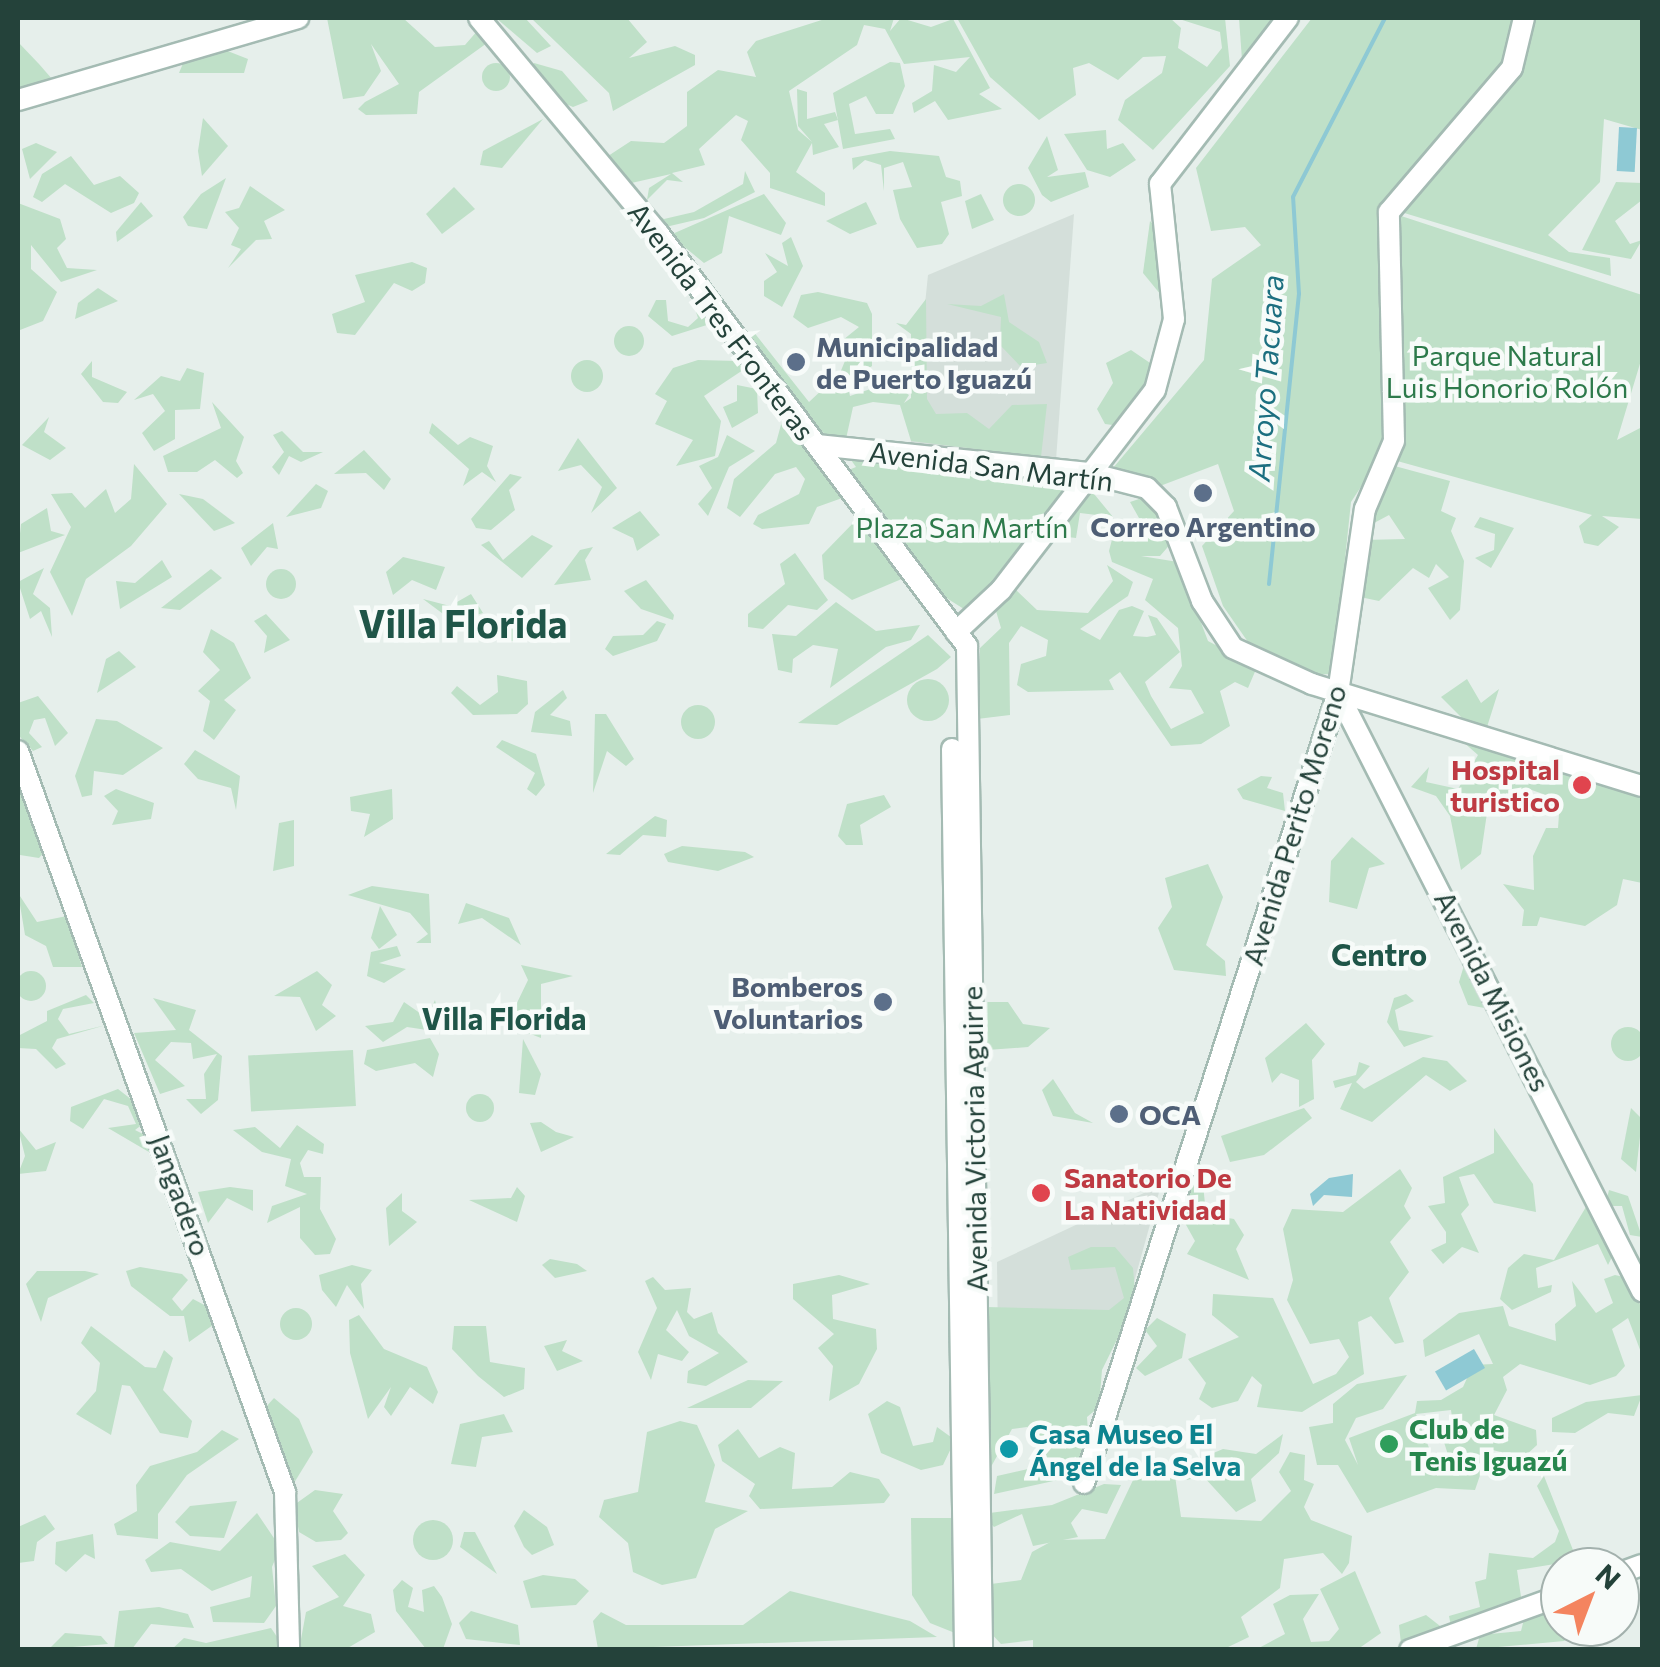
<!DOCTYPE html>
<meta charset="utf-8">
<style>
body{margin:0}
#map{position:relative;width:1660px;height:1667px;overflow:hidden;background:#e6efeb;font-family:Commissioner,sans-serif}
div>[style]{position:absolute}
.built>*{inset:0;background:#d4dfda}
.green>*{inset:0;background:#bfe0c8;transform-origin:0 0}
.round{border-radius:50%}
.water>*{inset:0;background:#8ec9d4;transform-origin:0 0}
.stream>*{height:4px;margin:-2px;padding:0 2px;transform-origin:2px;border-radius:2px;background:#8ec9d4}
.roads{filter:drop-shadow(2px 0 #a4bbb3) drop-shadow(-2px 0 #a4bbb3) drop-shadow(0 2px #a4bbb3) drop-shadow(0 -2px #a4bbb3)}
.secondary>*{height:20px;margin:-10px;padding:0 10px;transform-origin:10px;border-radius:10px;background:#fff}
.dots>*{width:28px;height:28px;translate:-50% -50%;box-sizing:border-box;border:5px solid #f7fbf9;border-radius:50%}
span{translate:-50% -50%;white-space:nowrap;text-align:center;line-height:1.15;-webkit-text-stroke:9px #f7fbf9;paint-order:stroke}
.street-label{font-size:28px;color:#24423a}
.service-label{font-size:28px;color:#4e5e75;font-weight:700}
.left{translate:0 -50%;text-align:left}
.right{translate:-100% -50%;text-align:right}
.park-label{font-size:28px;color:#2d7a4b}
.health-label{font-size:28px;color:#be3a42;font-weight:700}
.leisure-label{font-size:28px;color:#27864d;font-weight:700}
.culture-label{font-size:28px;color:#0d838f;font-weight:700}
.water-label{font-size:30px;color:#1c6f80;font-style:italic}
.neighbourhood-label{font-size:30px;color:#1f5548;font-weight:700}
.district-label{font-size:38px;color:#1f5548;font-weight:700}
.frame{position:absolute;inset:0;border:20px solid #24423a;pointer-events:none}
.north{position:absolute;left:1540px;top:1547px;width:100px;height:100px;box-sizing:border-box;background:#f7fbf9;border:2px solid #a3b1ad;border-radius:50%;rotate:42deg;font-size:28px;font-weight:700;line-height:40px;text-align:center;color:#24423a}
.north::after{content:'';display:block;margin:auto;width:35px;height:45px;background:#f4845f;clip-path:polygon(50% 0,100% 100%,50% 72%,0 100%)}
</style>
<div id="map">
<div class="built">
<i style="clip-path:polygon(1074px 214px,1056px 460px,910px 450px,928px 275px)"></i>
<i style="clip-path:polygon(1161px 1185px,1119px 1336px,998px 1343px,997px 1262px)"></i>
</div>
<div class="green">
<i style="clip-path:polygon(327px 18px,403px 18px,435px 47px,465px 45px,478px 30px,494px 38px,419px 92px,417px 114px,366px 115px,358px 109px,365px 102px,399px 84px,371px 44px,381px 71px,364px 96px,343px 99px)"></i>
<i style="clip-path:polygon(496px 18px,525px 18px,551px 46px,537px 53px)"></i>
<i style="clip-path:polygon(531px 18px,627px 18px,647px 42px,629px 58px,675px 46px,695px 55px,695px 65px,613px 111px,609px 93px)"></i>
<i style="clip-path:polygon(828px 18px,894px 18px,890px 31px,901px 18px,931px 27px,953px 19px,990px 88px,979px 94px,1002px 109px,948px 120px,935px 101px,914px 113px,912px 103px,932px 91px,934px 65px,956px 72px,970px 57px,904px 64px,885px 29px,864px 25px,857px 45px,789px 91px,798px 130px,812px 142px,798px 126px,797px 89px,807px 92px,807px 119px,835px 112px,838px 120px,824px 124px,839px 147px,813px 155px,812px 143px,796px 172px,825px 193px,825px 206px,770px 188px,770px 173px,741px 140px,748px 121px,736px 115px,699px 149px,705px 165px,672px 173px,683px 182px,667px 180px,647px 200px,649px 188px,671px 174px,627px 184px,605px 158px,631px 141px,664px 143px,687px 126px,687px 92px,718px 70px,756px 77px,747px 52px,756px 41px)"></i>
<i style="clip-path:polygon(957px 18px,1170px 18px,1181px 28px,1178px 48px,1207px 67px,1222px 48px,1220px 32px,1176px 18px,1225px 18px,1230px 66px,1153px 150px,1118px 120px,1125px 100px,1162px 73px,1166px 56px,1143px 57px,1118px 80px,1089px 63px,1073px 68px,1076px 95px,1039px 120px,990px 77px)"></i>
<i style="clip-path:polygon(1239px 18px,1282px 18px,1267px 51px,1242px 60px)"></i>
<i style="clip-path:polygon(1312px 18px,1642px 18px,1642px 130px,1604px 119px,1600px 182px,1548px 235px,1569px 252px,1610px 258px,1611px 276px,1378px 205px,1389px 444px,1351px 502px,1333px 674px,1306px 675px,1248px 642px,1223px 606px,1202px 546px,1234px 511px,1218px 464px,1160px 486px,1113px 468px,1204px 360px,1212px 279px,1261px 245px,1245px 227px,1211px 231px,1196px 168px)"></i>
<i style="clip-path:polygon(18px 42px,39px 64px,59px 87px,18px 100px)"></i>
<i style="clip-path:polygon(225px 50px,248px 59px,244px 73px,179px 73px,184px 61px)"></i>
<i style="clip-path:polygon(890px 62px,900px 63px,905px 86px,893px 114px,876px 114px,866px 96px,849px 104px,855px 134px,890px 129px,895px 139px,843px 149px,833px 93px)"></i>
<i class="round" style="left:482px;top:63px;width:28px;height:28px"></i>
<i style="clip-path:polygon(534px 63px,562px 71px,588px 101px,573px 107px,523px 86px)"></i>
<i style="clip-path:polygon(203px 118px,228px 146px,202px 176px,198px 151px)"></i>
<i style="clip-path:polygon(543px 119px,502px 168px,480px 165px,483px 151px)"></i>
<i style="clip-path:polygon(1106px 130px,1107px 149px,1123px 143px,1136px 160px,1110px 177px,1087px 170px,1064px 134px)"></i>
<i style="clip-path:polygon(1047px 136px,1058px 170px,1047px 177px,1085px 172px,1089px 187px,1051px 202px,1042px 195px,1028px 168px)"></i>
<i style="clip-path:polygon(36px 143px,57px 152px,30px 179px,22px 149px)"></i>
<i style="clip-path:polygon(890px 151px,939px 156px,946px 177px,960px 181px,962px 196px,941px 202px,949px 234px,942px 244px,917px 248px,900px 219px,893px 190px,912px 187px,903px 162px,884px 168px,884px 191px,881px 165px,865px 160px,853px 170px,852px 158px)"></i>
<i style="clip-path:polygon(71px 156px,94px 185px,120px 176px,139px 193px,134px 203px,111px 213px,65px 184px,42px 202px,33px 197px,42px 174px)"></i>
<i style="clip-path:polygon(745px 171px,755px 192px,704px 218px,657px 229px,645px 205px,664px 219px,694px 212px,743px 184px)"></i>
<i style="clip-path:polygon(226px 178px,207px 229px,188px 226px,183px 217px,201px 194px)"></i>
<i style="clip-path:polygon(1616px 182px,1642px 183px,1642px 200px,1615px 221px,1630px 244px,1642px 240px,1631px 259px,1582px 250px)"></i>
<i class="round" style="left:1003px;top:184px;width:32px;height:32px"></i>
<i style="clip-path:polygon(250px 186px,285px 210px,264px 221px,272px 239px,256px 240px,228px 268px,241px 249px,231px 245px,239px 228px,225px 212px,239px 208px)"></i>
<i style="clip-path:polygon(454px 187px,475px 209px,442px 234px,426px 214px)"></i>
<i style="clip-path:polygon(764px 194px,786px 223px,781px 235px,729px 216px,722px 253px,704px 263px,670px 235px)"></i>
<i style="clip-path:polygon(981px 194px,994px 220px,972px 229px,965px 201px)"></i>
<i style="clip-path:polygon(141px 202px,153px 216px,117px 242px,116px 232px)"></i>
<i style="clip-path:polygon(866px 202px,877px 224px,850px 234px,826px 221px)"></i>
<i style="clip-path:polygon(18px 203px,60px 219px,66px 239px,57px 248px,67px 268px,97px 270px,61px 282px,31px 245px,31px 269px,57px 292px,43px 321px,20px 330px)"></i>
<i style="clip-path:polygon(1389px 212px,1642px 295px,1642px 357px,1617px 440px,1642px 427px,1642px 519px,1602px 516px,1619px 527px,1598px 546px,1584px 543px,1579px 526px,1592px 515px,1390px 459px)"></i>
<i style="clip-path:polygon(1150px 221px,1160px 232px,1161px 295px,1143px 273px)"></i>
<i style="clip-path:polygon(791px 237px,803px 266px,782px 307px,764px 296px,764px 281px,777px 272px,765px 253px,788px 266px,782px 243px)"></i>
<i style="clip-path:polygon(412px 262px,427px 268px,425px 283px,412px 291px,394px 283px,355px 335px,337px 333px,332px 314px,365px 302px,355px 275px)"></i>
<i style="clip-path:polygon(98px 288px,118px 301px,75px 319px,78px 303px)"></i>
<i style="clip-path:polygon(818px 292px,867px 303px,872px 314px,872px 366px,847px 383px,850px 396px,891px 382px,909px 395px,904px 403px,911px 398px,911px 334px,896px 323px,906px 325px,926px 299px,927px 399px,936px 414px,967px 413px,989px 429px,1012px 405px,1047px 404px,1041px 457px,911px 441px,900px 405px,873px 402px,853px 407px,844px 448px,813px 425px,745px 337px,753px 331px,809px 402px,840px 373px,847px 356px,838px 344px,859px 327px,841px 317px,808px 328px,793px 317px,801px 295px)"></i>
<i style="clip-path:polygon(1004px 294px,1009px 322px,1039px 342px,1047px 363px,1021px 367px,1000px 345px,1001px 317px,947px 304px,981px 306px)"></i>
<i style="clip-path:polygon(656px 300px,666px 300px,668px 321px,688px 327px,698px 318px,692px 300px,710px 324px,672px 336px,648px 316px)"></i>
<i class="round" style="left:614px;top:326px;width:30px;height:30px"></i>
<i style="clip-path:polygon(1131px 350px,1156px 367px,1120px 426px,1105px 424px,1097px 409px,1113px 383px,1106px 363px)"></i>
<i style="clip-path:polygon(698px 360px,738px 361px,743px 370px,704px 396px,721px 421px,715px 456px,676px 466px,693px 440px,655px 424px,667px 401px,655px 394px,673px 368px)"></i>
<i class="round" style="left:571px;top:360px;width:32px;height:32px"></i>
<i style="clip-path:polygon(92px 361px,92px 377px,127px 392px,118px 403px,103px 402px,81px 374px)"></i>
<i style="clip-path:polygon(187px 368px,204px 373px,200px 409px,175px 410px,175px 439px,154px 451px,142px 433px,165px 411px,153px 394px,134px 400px,161px 376px,180px 381px)"></i>
<i style="clip-path:polygon(737px 385px,757px 389px,758px 413px,732px 428px,723px 407px,737px 401px)"></i>
<i style="clip-path:polygon(212px 402px,244px 437px,236px 461px,243px 473px,237px 478px,215px 460px,197px 472px,168px 472px,163px 456px,221px 428px)"></i>
<i style="clip-path:polygon(49px 417px,44px 432px,66px 448px,50px 460px,22px 445px)"></i>
<i style="clip-path:polygon(782px 421px,845px 497px,817px 507px,809px 524px,762px 529px,753px 524px,758px 515px,799px 494px,805px 479px,796px 467px,775px 474px,740px 517px,727px 508px,734px 479px,776px 443px)"></i>
<i style="clip-path:polygon(432px 423px,458px 445px,470px 437px,493px 446px,487px 466px,496px 482px,482px 472px,463px 486px,469px 469px,429px 433px)"></i>
<i style="clip-path:polygon(282px 431px,303px 452px,323px 452px,301px 462px,289px 456px,279px 475px,272px 467px,284px 452px,273px 435px)"></i>
<i style="clip-path:polygon(727px 435px,755px 451px,729px 467px,708px 516px,698px 504px,712px 488px,699px 466px,718px 457px)"></i>
<i style="clip-path:polygon(578px 438px,617px 488px,591px 513px,602px 487px,581px 465px,558px 471px)"></i>
<i style="clip-path:polygon(364px 450px,391px 479px,384px 490px,366px 473px,334px 474px)"></i>
<i style="clip-path:polygon(883px 458px,1078px 477px,967px 611px,937px 592px,846px 471px,856px 467px,851px 460px)"></i>
<i style="clip-path:polygon(134px 464px,167px 504px,131px 546px,86px 579px,72px 616px,50px 572px,71px 527px,51px 494px,72px 493px,85px 508px,106px 489px,115px 513px,131px 499px)"></i>
<i style="clip-path:polygon(1391px 465px,1450px 481px,1441px 511px,1456px 518px,1451px 531px,1464px 561px,1460px 610px,1450px 620px,1428px 588px,1449px 577px,1436px 564px,1429px 578px,1413px 568px,1379px 601px,1360px 597px,1363px 540px,1405px 539px,1389px 515px,1361px 530px)"></i>
<i style="clip-path:polygon(510px 474px,522px 477px,509px 490px,515px 510px,491px 530px,476px 528px,471px 519px)"></i>
<i style="clip-path:polygon(316px 484px,328px 491px,321px 508px,286px 517px)"></i>
<i style="clip-path:polygon(1090px 489px,1113px 517px,1080px 513px,1076px 538px,1059px 536px)"></i>
<i style="clip-path:polygon(179px 494px,203px 499px,235px 523px,214px 531px)"></i>
<i style="clip-path:polygon(1145px 497px,1173px 541px,1160px 556px,1141px 556px,1178px 562px,1208px 641px,1257px 667px,1248px 688px,1235px 682px,1220px 691px,1230px 726px,1201px 744px,1171px 746px,1120px 672px,1109px 680px,1114px 690px,1028px 692px,1017px 685px,1021px 664px,1046px 656px,1048px 640px,1021px 626px,1009px 643px,1010px 715px,977px 719px,980px 648px,1001px 628px,996px 611px,1008px 597px,1015px 589px,1037px 610px,1088px 613px,1113px 581px,1107px 565px,1133px 582px,1128px 596px,1080px 629px,1100px 640px,1119px 610px,1132px 606px,1144px 611px,1133px 636px,1147px 637px,1156px 635px,1148px 615px,1157px 618px,1180px 652px,1145px 682px,1151px 696px,1171px 729px,1204px 713px,1191px 690px,1169px 688px,1182px 666px,1178px 628px,1145px 600px,1153px 579px,1112px 562px,1109px 551px,1116px 524px,1139px 518px,1130px 502px)"></i>
<i style="clip-path:polygon(47px 508px,51px 531px,65px 535px,18px 553px,21px 524px)"></i>
<i style="clip-path:polygon(640px 511px,660px 535px,637px 551px,633px 538px,612px 528px)"></i>
<i style="clip-path:polygon(859px 517px,904px 578px,852px 600px,824px 579px,822px 555px)"></i>
<i style="clip-path:polygon(1480px 517px,1514px 528px,1491px 568px,1475px 558px,1494px 550px,1495px 534px,1474px 527px)"></i>
<i style="clip-path:polygon(273px 523px,278px 549px,267px 547px,251px 566px,241px 548px)"></i>
<i style="clip-path:polygon(532px 535px,553px 546px,522px 578px,481px 545px,489px 541px,503px 560px)"></i>
<i style="clip-path:polygon(593px 547px,585px 560px,591px 580px,554px 585px,580px 550px)"></i>
<i style="clip-path:polygon(795px 553px,828px 600px,817px 610px,788px 605px,763px 629px,748px 627px,748px 614px,785px 584px,780px 564px)"></i>
<i style="clip-path:polygon(403px 557px,445px 567px,436px 590px,412px 580px,393px 595px,386px 572px)"></i>
<i style="clip-path:polygon(162px 560px,172px 577px,120px 609px,116px 581px,135px 583px)"></i>
<i style="clip-path:polygon(44px 568px,33px 594px,50px 608px,52px 637px,41px 611px,30px 619px,18px 582px)"></i>
<i style="clip-path:polygon(211px 569px,222px 578px,180px 610px,161px 608px)"></i>
<i class="round" style="left:266px;top:569px;width:30px;height:30px"></i>
<i style="clip-path:polygon(646px 580px,674px 615px,673px 620px,641px 609px,624px 591px)"></i>
<i style="clip-path:polygon(471px 594px,483px 613px,454px 622px,423px 599px,450px 606px)"></i>
<i style="clip-path:polygon(836px 602px,876px 631px,920px 625px,911px 640px,886px 647px,830px 688px,838px 649px,813px 645px,793px 659px,792px 673px,778px 670px,772px 634px,796px 636px)"></i>
<i class="round" style="left:499px;top:613px;width:28px;height:28px"></i>
<i style="clip-path:polygon(266px 614px,290px 640px,264px 653px,267px 636px,254px 621px)"></i>
<i style="clip-path:polygon(657px 621px,666px 624px,657px 641px,613px 656px,605px 649px,613px 636px,643px 635px)"></i>
<i style="clip-path:polygon(211px 629px,234px 643px,251px 678px,224px 700px,236px 710px,214px 740px,203px 731px,210px 701px,198px 691px,220px 670px,203px 652px)"></i>
<i style="clip-path:polygon(928px 635px,951px 657px,937px 669px,837px 725px,798px 723px)"></i>
<i style="clip-path:polygon(119px 651px,136px 667px,97px 693px,106px 659px)"></i>
<i style="clip-path:polygon(497px 675px,527px 681px,528px 704px,517px 714px,473px 715px,451px 693px,457px 686px,480px 705px,498px 692px)"></i>
<i style="clip-path:polygon(1467px 679px,1481px 703px,1499px 689px,1487px 727px,1467px 723px,1441px 697px)"></i>
<i class="round" style="left:907px;top:679px;width:42px;height:42px"></i>
<i style="clip-path:polygon(563px 690px,567px 698px,550px 715px,570px 721px,572px 736px,531px 732px,535px 712px)"></i>
<i style="clip-path:polygon(38px 696px,68px 733px,55px 746px,45px 718px,34px 720px,29px 733px,42px 747px,33px 751px,20px 737px,18px 703px)"></i>
<i class="round" style="left:681px;top:705px;width:34px;height:34px"></i>
<i style="clip-path:polygon(595px 714px,606px 714px,634px 759px,626px 766px,607px 751px,593px 793px)"></i>
<i style="clip-path:polygon(96px 719px,117px 721px,163px 748px,123px 775px,94px 771px,92px 795px,82px 797px,75px 776px)"></i>
<i style="clip-path:polygon(502px 740px,536px 754px,545px 785px,536px 796px,527px 789px,535px 773px,496px 747px)"></i>
<i style="clip-path:polygon(1461px 740px,1642px 795px,1642px 883px,1623px 879px,1617px 905px,1585px 926px,1540px 917px,1537px 926px,1522px 926px,1524px 910px,1503px 884px,1534px 890px,1533px 856px,1546px 828px,1558px 828px,1560px 800px,1529px 789px,1501px 816px,1487px 813px,1481px 854px,1461px 870px,1450px 816px,1436px 796px,1411px 787px,1429px 767px,1426px 782px,1458px 789px,1478px 755px)"></i>
<i style="clip-path:polygon(195px 750px,240px 776px,236px 810px,231px 788px,198px 779px,184px 764px)"></i>
<i style="clip-path:polygon(1261px 776px,1272px 777px,1267px 788px,1283px 793px,1285px 811px,1243px 799px,1237px 789px)"></i>
<i style="clip-path:polygon(18px 787px,46px 850px,39px 858px,20px 855px)"></i>
<i style="clip-path:polygon(116px 789px,154px 803px,151px 819px,112px 825px,118px 811px,104px 796px)"></i>
<i style="clip-path:polygon(392px 789px,393px 819px,364px 837px,370px 814px,351px 811px,350px 797px)"></i>
<i style="clip-path:polygon(884px 795px,891px 807px,860px 825px,863px 845px,846px 845px,838px 836px,847px 804px)"></i>
<i style="clip-path:polygon(655px 816px,667px 820px,666px 837px,643px 835px,620px 855px,606px 854px)"></i>
<i style="clip-path:polygon(294px 820px,294px 866px,273px 871px,279px 823px)"></i>
<i style="clip-path:polygon(1352px 837px,1385px 864px,1369px 868px,1357px 909px,1329px 902px,1331px 861px)"></i>
<i style="clip-path:polygon(682px 846px,745px 852px,754px 857px,718px 871px,668px 862px,664px 854px)"></i>
<i style="clip-path:polygon(1208px 864px,1223px 897px,1206px 945px,1225px 961px,1226px 976px,1174px 970px,1158px 928px,1172px 907px,1165px 878px)"></i>
<i style="clip-path:polygon(372px 886px,429px 894px,431px 943px,416px 943px,428px 934px,410px 913px,348px 895px)"></i>
<i style="clip-path:polygon(1439px 892px,1493px 1000px,1490px 1009px,1468px 1005px,1459px 982px,1465px 962px,1430px 901px,1429px 890px)"></i>
<i style="clip-path:polygon(18px 893px,37px 922px,67px 916px,82px 967px,53px 967px,46px 946px,25px 935px)"></i>
<i style="clip-path:polygon(466px 903px,509px 918px,521px 945px,482px 918px,458px 924px)"></i>
<i style="clip-path:polygon(380px 906px,397px 935px,379px 949px,371px 938px)"></i>
<i style="clip-path:polygon(397px 946px,401px 956px,379px 963px,406px 969px,384px 983px,367px 976px,371px 952px)"></i>
<i style="clip-path:polygon(521px 965px,573px 976px,541px 984px,541px 1038px,523px 1031px,515px 1007px,528px 980px)"></i>
<i class="round" style="left:16px;top:971px;width:30px;height:30px"></i>
<i style="clip-path:polygon(317px 971px,332px 985px,322px 1005px,336px 1016px,316px 1031px,300px 997px,274px 996px)"></i>
<i style="clip-path:polygon(1406px 994px,1414px 1001px,1395px 1010px,1399px 1030px,1434px 1036px,1404px 1047px,1387px 1022px,1394px 998px)"></i>
<i style="clip-path:polygon(86px 995px,94px 1003px,63px 1009px,58px 1019px,69px 1034px,106px 1025px,57px 1039px,52px 1048px,66px 1064px,56px 1069px,36px 1049px,18px 1048px,18px 1036px,47px 1021px,47px 1011px)"></i>
<i style="clip-path:polygon(153px 998px,196px 1010px,189px 1030px,222px 1056px,218px 1100px,201px 1114px,186px 1099px,206px 1099px,204px 1074px,217px 1054px,193px 1059px,191px 1043px,171px 1042px,155px 1060px,185px 1086px,160px 1094px,134px 1033px,176px 1030px)"></i>
<i style="clip-path:polygon(435px 1000px,440px 1023px,427px 1030px,407px 1027px,383px 1042px,365px 1026px,393px 1022px,404px 1002px,427px 1018px)"></i>
<i style="clip-path:polygon(982px 1002px,1008px 1002px,1023px 1024px,1050px 1028px,1028px 1047px,987px 1050px)"></i>
<i style="clip-path:polygon(1306px 1023px,1325px 1044px,1312px 1060px,1314px 1099px,1299px 1107px,1299px 1080px,1281px 1073px,1272px 1083px,1265px 1058px)"></i>
<i class="round" style="left:1611px;top:1027px;width:34px;height:34px"></i>
<i style="clip-path:polygon(430px 1038px,439px 1054px,433px 1077px,415px 1063px,376px 1071px,364px 1064px,367px 1050px)"></i>
<i style="clip-path:polygon(523px 1039px,541px 1074px,535px 1095px,519px 1093px)"></i>
<i style="left:353px;top:1050px;width:56px;height:105px;rotate:87deg"></i>
<i style="clip-path:polygon(1423px 1057px,1447px 1061px,1467px 1081px,1450px 1091px,1426px 1075px,1372px 1122px,1340px 1109px,1352px 1083px,1335px 1088px,1333px 1081px,1356px 1075px,1359px 1062px,1370px 1066px,1356px 1082px,1364px 1089px)"></i>
<i style="clip-path:polygon(1053px 1079px,1075px 1113px,1093px 1123px,1053px 1116px,1042px 1090px)"></i>
<i style="clip-path:polygon(118px 1089px,141px 1107px,143px 1124px,135px 1130px,149px 1137px,154px 1155px,108px 1128px,136px 1124px,128px 1106px,104px 1099px,83px 1129px,70px 1121px,71px 1107px)"></i>
<i class="round" style="left:466px;top:1094px;width:28px;height:28px"></i>
<i style="clip-path:polygon(1304px 1108px,1312px 1118px,1264px 1155px,1230px 1162px,1221px 1136px)"></i>
<i style="clip-path:polygon(1631px 1108px,1642px 1119px,1636px 1172px,1621px 1159px)"></i>
<i style="clip-path:polygon(541px 1122px,556px 1132px,574px 1137px,541px 1152px,530px 1123px)"></i>
<i style="clip-path:polygon(297px 1125px,324px 1144px,323px 1154px,308px 1150px,300px 1163px,304px 1177px,321px 1177px,320px 1209px,336px 1239px,330px 1254px,315px 1255px,300px 1238px,300px 1207px,267px 1223px,272px 1206px,307px 1194px,285px 1186px,291px 1159px,262px 1152px,233px 1130px,255px 1127px,280px 1148px)"></i>
<i style="clip-path:polygon(18px 1128px,36px 1150px,56px 1142px,46px 1171px,18px 1174px,25px 1156px)"></i>
<i style="clip-path:polygon(1494px 1128px,1533px 1184px,1536px 1212px,1494px 1203px,1474px 1174px,1459px 1177px,1469px 1205px,1461px 1214px,1479px 1253px,1462px 1247px,1443px 1264px,1431px 1250px,1446px 1243px,1446px 1232px,1428px 1206px,1445px 1203px,1443px 1177px,1494px 1153px)"></i>
<i style="clip-path:polygon(1201px 1164px,1206px 1214px,1234px 1219px,1244px 1235px,1236px 1249px,1249px 1280px,1187px 1254px,1195px 1241px,1180px 1214px,1164px 1211px,1176px 1172px)"></i>
<i style="clip-path:polygon(1400px 1169px,1412px 1188px,1404px 1206px,1411px 1218px,1390px 1242px,1409px 1272px,1389px 1298px,1404px 1342px,1395px 1344px,1371px 1316px,1358px 1322px,1364px 1374px,1302px 1412px,1257px 1407px,1262px 1385px,1252px 1376px,1238px 1401px,1212px 1408px,1199px 1399px,1206px 1383px,1188px 1359px,1239px 1337px,1212px 1315px,1213px 1294px,1273px 1298px,1313px 1384px,1336px 1374px,1349px 1357px,1339px 1339px,1310px 1344px,1287px 1300px,1293px 1280px,1283px 1229px,1292px 1209px,1343px 1212px)"></i>
<i style="clip-path:polygon(230px 1187px,253px 1190px,253px 1211px,227px 1198px,208px 1223px,198px 1192px)"></i>
<i style="clip-path:polygon(517px 1187px,525px 1196px,517px 1222px,469px 1200px,511px 1198px)"></i>
<i style="clip-path:polygon(1609px 1190px,1628px 1196px,1642px 1237px,1630px 1235px,1622px 1206px,1605px 1206px)"></i>
<i style="clip-path:polygon(402px 1193px,402px 1211px,417px 1222px,389px 1246px,386px 1208px)"></i>
<i style="clip-path:polygon(1589px 1202px,1615px 1251px,1608px 1265px,1598px 1244px,1536px 1268px,1538px 1288px,1552px 1285px,1551px 1292px,1512px 1310px,1500px 1299px,1508px 1268px,1524px 1254px,1554px 1260px)"></i>
<i style="clip-path:polygon(1091px 1247px,1115px 1247px,1133px 1268px,1136px 1301px,1102px 1370px,1099px 1407px,1087px 1417px,1089px 1448px,1067px 1478px,994px 1494px,997px 1476px,1028px 1469px,1038px 1456px,1027px 1427px,1012px 1429px,982px 1483px,986px 1307px,1109px 1310px,1124px 1298px,1115px 1267px,1071px 1270px,1068px 1257px)"></i>
<i style="clip-path:polygon(550px 1259px,577px 1264px,587px 1271px,555px 1278px,542px 1265px)"></i>
<i style="clip-path:polygon(352px 1265px,372px 1270px,361px 1284px,364px 1309px,347px 1285px,336px 1307px,322px 1290px,319px 1275px)"></i>
<i style="clip-path:polygon(140px 1267px,182px 1274px,188px 1280px,172px 1299px,182px 1311px,193px 1299px,210px 1308px,213px 1325px,189px 1342px,184px 1316px,170px 1316px,131px 1286px,126px 1271px)"></i>
<i style="clip-path:polygon(37px 1271px,85px 1271px,99px 1274px,48px 1298px,41px 1322px,26px 1284px)"></i>
<i style="clip-path:polygon(839px 1275px,870px 1284px,832px 1295px,833px 1319px,876px 1329px,877px 1349px,859px 1384px,829px 1401px,833px 1366px,818px 1348px,834px 1334px,793px 1299px,793px 1284px)"></i>
<i style="clip-path:polygon(evenodd,1615px 1275px,1628px 1278px,1642px 1309px,1642px 1355px,1628px 1318px,1612px 1329px,1625px 1366px,1616px 1376px,1590px 1385px,1520px 1364px,1503px 1377px,1507px 1390px,1494px 1415px,1536px 1430px,1537px 1445px,1523px 1458px,1489px 1449px,1475px 1490px,1436px 1488px,1367px 1513px,1338px 1465px,1317px 1465px,1309px 1427px,1333px 1423px,1333px 1404px,1357px 1384px,1407px 1375px,1383px 1409px,1356px 1418px,1345px 1440px,1358px 1465px,1349px 1438px,1415px 1413px,1417px 1401px,1441px 1400px,1463px 1387px,1473px 1365px,1493px 1364px,1479px 1334px,1425px 1357px,1423px 1340px,1459px 1313px,1503px 1306px,1509px 1326px,1556px 1341px,1555px 1324px,1576px 1306px,1572px 1281px,1596px 1313px,1613px 1303px,1604px 1279px,1615px 1275px,1451px 1410px,1454px 1433px,1443px 1439px,1449px 1458px,1436px 1466px,1416px 1414px,1451px 1410px)"></i>
<i style="clip-path:polygon(653px 1277px,665px 1290px,691px 1288px,687px 1312px,694px 1319px,712px 1312px,718px 1333px,748px 1362px,706px 1386px,687px 1383px,688px 1371px,719px 1353px,689px 1336px,677px 1310px,666px 1330px,689px 1352px,682px 1361px,658px 1354px,651px 1380px,638px 1352px,657px 1308px,645px 1281px)"></i>
<i class="round" style="left:280px;top:1308px;width:32px;height:32px"></i>
<i style="clip-path:polygon(359px 1315px,384px 1349px,427px 1367px,438px 1392px,433px 1404px,410px 1387px,391px 1416px,384px 1407px,391px 1387px,368px 1419px,350px 1353px,349px 1320px)"></i>
<i style="clip-path:polygon(1157px 1318px,1186px 1334px,1182px 1358px,1145px 1376px,1136px 1368px,1157px 1346px,1145px 1330px)"></i>
<i style="clip-path:polygon(91px 1326px,145px 1367px,156px 1368px,164px 1350px,173px 1358px,163px 1390px,192px 1421px,188px 1438px,160px 1433px,130px 1386px,122px 1385px,111px 1435px,76px 1414px,96px 1391px,100px 1363px,81px 1343px)"></i>
<i style="clip-path:polygon(454px 1326px,486px 1326px,490px 1362px,525px 1368px,524px 1389px,504px 1397px,478px 1376px,452px 1349px)"></i>
<i style="clip-path:polygon(567px 1340px,562px 1351px,583px 1361px,557px 1371px,544px 1346px)"></i>
<i style="clip-path:polygon(748px 1380px,783px 1381px,751px 1408px,687px 1408px)"></i>
<i style="clip-path:polygon(1642px 1395px,1634px 1416px,1608px 1413px,1575px 1433px,1552px 1432px,1552px 1418px,1586px 1402px)"></i>
<i style="clip-path:polygon(274px 1398px,299px 1419px,313px 1452px,294px 1483px,265px 1408px)"></i>
<i style="clip-path:polygon(887px 1401px,900px 1407px,913px 1446px,933px 1442px,937px 1427px,955px 1440px,943px 1465px,921px 1470px,881px 1453px,868px 1414px)"></i>
<i style="clip-path:polygon(504px 1414px,513px 1432px,482px 1437px,476px 1467px,451px 1464px,460px 1424px)"></i>
<i style="clip-path:polygon(680px 1421px,697px 1425px,715px 1465px,705px 1502px,748px 1511px,715px 1529px,696px 1578px,662px 1585px,633px 1572px,628px 1543px,599px 1517px,604px 1500px,638px 1492px,647px 1432px)"></i>
<i style="clip-path:polygon(738px 1429px,759px 1458px,780px 1447px,795px 1453px,792px 1489px,832px 1487px,850px 1472px,879px 1479px,890px 1495px,884px 1503px,760px 1509px,749px 1496px,755px 1484px,722px 1461px,718px 1445px)"></i>
<i style="clip-path:polygon(222px 1430px,239px 1439px,187px 1475px,158px 1514px,158px 1539px,117px 1535px,114px 1524px,137px 1511px,136px 1485px,150px 1466px,197px 1452px)"></i>
<i style="clip-path:polygon(1283px 1434px,1279px 1453px,1251px 1479px,1256px 1501px,1236px 1512px,1203px 1476px,1187px 1480px,1175px 1469px,1223px 1449px,1256px 1454px)"></i>
<i style="clip-path:polygon(1290px 1452px,1305px 1455px,1304px 1480px,1314px 1484px,1304px 1507px,1311px 1520px,1352px 1536px,1349px 1563px,1342px 1574px,1323px 1553px,1284px 1559px,1280px 1588px,1241px 1617px,1249px 1637px,1224px 1649px,1033px 1650px,1033px 1640px,1001px 1644px,987px 1629px,983px 1585px,1021px 1580px,1032px 1552px,1054px 1540px,1105px 1539px,1135px 1476px,1175px 1476px,1181px 1517px,1261px 1521px,1291px 1491px,1279px 1472px)"></i>
<i style="clip-path:polygon(1544px 1476px,1573px 1550px,1555px 1564px,1517px 1570px,1523px 1610px,1451px 1626px,1449px 1616px,1480px 1607px,1475px 1582px,1486px 1579px,1489px 1553px,1533px 1558px,1555px 1542px,1559px 1531px,1537px 1486px)"></i>
<i style="clip-path:polygon(1104px 1484px,1121px 1485px,1107px 1514px,1082px 1509px,1071px 1523px,1078px 1537px,1033px 1546px,1022px 1514px,994px 1527px,982px 1514px,1052px 1505px)"></i>
<i style="clip-path:polygon(315px 1490px,343px 1494px,333px 1511px,348px 1533px,341px 1540px,316px 1542px,299px 1532px,294px 1505px)"></i>
<i style="clip-path:polygon(237px 1501px,224px 1538px,190px 1536px,175px 1522px,190px 1506px)"></i>
<i style="clip-path:polygon(524px 1510px,547px 1527px,554px 1545px,532px 1555px,524px 1547px,514px 1526px)"></i>
<i style="clip-path:polygon(257px 1513px,280px 1547px,272px 1567px,276px 1606px,264px 1623px,213px 1622px,210px 1607px,250px 1597px,252px 1576px,212px 1591px,181px 1569px,151px 1572px,145px 1560px,170px 1542px,220px 1551px)"></i>
<i style="clip-path:polygon(45px 1515px,55px 1529px,37px 1542px,34px 1561px,18px 1563px,18px 1527px)"></i>
<i style="clip-path:polygon(911px 1518px,953px 1518px,955px 1633px,930px 1623px,912px 1595px)"></i>
<i class="round" style="left:413px;top:1520px;width:40px;height:40px"></i>
<i style="clip-path:polygon(464px 1532px,475px 1532px,497px 1574px,460px 1547px)"></i>
<i style="clip-path:polygon(93px 1534px,95px 1559px,85px 1554px,66px 1572px,55px 1564px,56px 1542px)"></i>
<i style="clip-path:polygon(345px 1554px,365px 1575px,343px 1606px,371px 1614px,375px 1632px,346px 1649px,299px 1650px,306px 1612px,339px 1597px,312px 1566px)"></i>
<i style="clip-path:polygon(1355px 1571px,1381px 1633px,1358px 1649px,1257px 1649px,1285px 1634px,1273px 1604px,1290px 1595px,1319px 1594px,1303px 1619px,1311px 1642px,1329px 1641px,1339px 1629px,1320px 1589px)"></i>
<i style="clip-path:polygon(543px 1575px,575px 1579px,589px 1591px,576px 1605px,531px 1608px,523px 1581px)"></i>
<i style="clip-path:polygon(402px 1580px,413px 1588px,408px 1607px,424px 1612px,422px 1590px,434px 1586px,442px 1597px,452px 1624px,443px 1649px,426px 1649px,396px 1611px,393px 1590px)"></i>
<i style="clip-path:polygon(790px 1591px,910px 1621px,937px 1637px,598px 1649px,593px 1621px,601px 1612px,626px 1625px,743px 1625px)"></i>
<i style="clip-path:polygon(159px 1607px,188px 1614px,194px 1628px,151px 1624px,132px 1649px,114px 1649px,119px 1611px)"></i>
<i style="clip-path:polygon(1560px 1609px,1560px 1627px,1573px 1632px,1564px 1641px,1476px 1649px,1480px 1635px,1521px 1631px,1525px 1615px)"></i>
<i style="clip-path:polygon(471px 1611px,518px 1625px,520px 1645px,466px 1639px,459px 1623px)"></i>
<i style="clip-path:polygon(1426px 1615px,1449px 1633px,1401px 1644px,1399px 1625px)"></i>
<i style="clip-path:polygon(271px 1628px,286px 1650px,171px 1650px,184px 1638px,206px 1643px)"></i>
<i style="clip-path:polygon(65px 1633px,101px 1636px,108px 1644px,49px 1649px)"></i>
</div>
<div class="water">
<i style="left:1619px;top:127px;width:18px;height:44px;rotate:3deg"></i>
<i style="clip-path:polygon(1329px 1178px,1353px 1174px,1352px 1197px,1324px 1195px,1313px 1206px,1310px 1194px)"></i>
<i style="left:1474px;top:1349px;width:22px;height:45px;rotate:60deg"></i>
</div>
<div class="stream">
<i style="left:1269px;top:584px;width:292px;rotate:-84.1deg"></i>
<i style="left:1299px;top:294px;width:97px;rotate:-93.5deg"></i>
<i style="left:1293px;top:197px;width:201px;rotate:-62.8deg"></i>
</div>
<div class="roads">
<div class="secondary">
<i style="left:479px;top:18px;width:280px;rotate:50.2deg"></i>
<i style="left:658px;top:233px;width:516px;rotate:53.2deg"></i>
<i style="left:967px;top:646px;width:1004px;rotate:89.14deg"></i>
<i style="left:18px;top:100px;width:292px;rotate:-16.3deg"></i>
<i style="left:817px;top:445px;width:273px;rotate:5.9deg"></i>
<i style="left:1089px;top:473px;width:60px;rotate:14.5deg"></i>
<i style="left:1147px;top:488px;width:27px;rotate:45deg"></i>
<i style="left:1166px;top:507px;width:101px;rotate:69deg"></i>
<i style="left:1202px;top:601px;width:56px;rotate:56.6deg"></i>
<i style="left:1233px;top:648px;width:87px;rotate:24.5deg"></i>
<i style="left:1312px;top:684px;width:345px;rotate:17.2deg"></i>
<i style="left:956px;top:632px;width:62px;rotate:-43deg"></i>
<i style="left:1001px;top:590px;width:252px;rotate:-52.4deg"></i>
<i style="left:1155px;top:390px;width:73px;rotate:-75deg"></i>
<i style="left:1174px;top:319px;width:136px;rotate:-95.9deg"></i>
<i style="left:1160px;top:184px;width:210px;rotate:-52.4deg"></i>
<i style="left:1338px;top:693px;width:671px;rotate:63.05deg"></i>
<i style="left:952px;top:749px;width:901px;rotate:89.17deg"></i>
<i style="left:18px;top:751px;width:788px;rotate:70.18deg"></i>
<i style="left:285px;top:1492px;width:158px;rotate:88.5deg"></i>
<i style="left:1084px;top:1483px;width:830px;rotate:-72.18deg"></i>
<i style="left:1338px;top:693px;width:186px;rotate:-81.7deg"></i>
<i style="left:1365px;top:509px;width:74px;rotate:-66.9deg"></i>
<i style="left:1394px;top:441px;width:229px;rotate:-91.3deg"></i>
<i style="left:1389px;top:212px;width:189px;rotate:-49.5deg"></i>
<i style="left:1512px;top:68px;width:51px;rotate:-76.5deg"></i>
<i style="left:1620px;top:1573px;width:23px;rotate:-20deg"></i>
<i style="left:1410px;top:1650px;width:159px;rotate:-19.8deg"></i>
</div>
</div>
<div class="dots">
<i style="left:796px;top:362px;background:#5c6f8a"></i>
<i style="left:1203px;top:493px;background:#5c6f8a"></i>
<i style="left:1582px;top:785px;background:#e0444e"></i>
<i style="left:883px;top:1002px;background:#5c6f8a"></i>
<i style="left:1119px;top:1114px;background:#5c6f8a"></i>
<i style="left:1041px;top:1193px;background:#e0444e"></i>
<i style="left:1389px;top:1444px;background:#2e9e5b"></i>
<i style="left:1009px;top:1449px;background:#0f9aa8"></i>
</div>
<div class="street-label">
<span style="left:722px;top:321px;rotate:53deg">Avenida Tres Fronteras</span>
<span style="left:991px;top:466px;rotate:7deg">Avenida San Martín</span>
<span style="left:1294px;top:825px;rotate:-73deg">Avenida Perito Moreno</span>
<span style="left:1493px;top:991px;rotate:63deg">Avenida Misiones</span>
<span style="left:974px;top:1139px;rotate:-91deg">Avenida Victoria Aguirre</span>
<span style="left:181px;top:1195px;rotate:70deg">Jangadero</span>
</div>
<div class="service-label">
<span class="left" style="left:816px;top:362px">Municipalidad<br>de Puerto Iguazú</span>
<span style="left:1203px;top:526px">Correo Argentino</span>
<span class="right" style="left:863px;top:1002px">Bomberos<br>Voluntarios</span>
<span class="left" style="left:1139px;top:1114px">OCA</span>
</div>
<div class="park-label">
<span style="left:1507px;top:371px">Parque Natural<br>Luis Honorio Rolón</span>
<span style="left:962px;top:527px">Plaza San Martín</span>
</div>
<div class="health-label">
<span class="right" style="left:1560px;top:785px">Hospital<br>turistico</span>
<span class="left" style="left:1064px;top:1193px">Sanatorio De<br>La Natividad</span>
</div>
<div class="leisure-label">
<span class="left" style="left:1409px;top:1444px">Club de<br>Tenis Iguazú</span>
</div>
<div class="culture-label">
<span class="left" style="left:1029px;top:1449px">Casa Museo El<br>Ángel de la Selva</span>
</div>
<div class="water-label">
<span style="left:1265px;top:378px;rotate:-86deg">Arroyo Tacuara</span>
</div>
<div class="neighbourhood-label">
<span style="left:1379px;top:954px">Centro</span>
<span style="left:504px;top:1018px">Villa Florida</span>
</div>
<div class="district-label">
<span style="left:463px;top:623px">Villa Florida</span>
</div>
<div class="frame"></div>
<div class="north">N</div>
</div>
